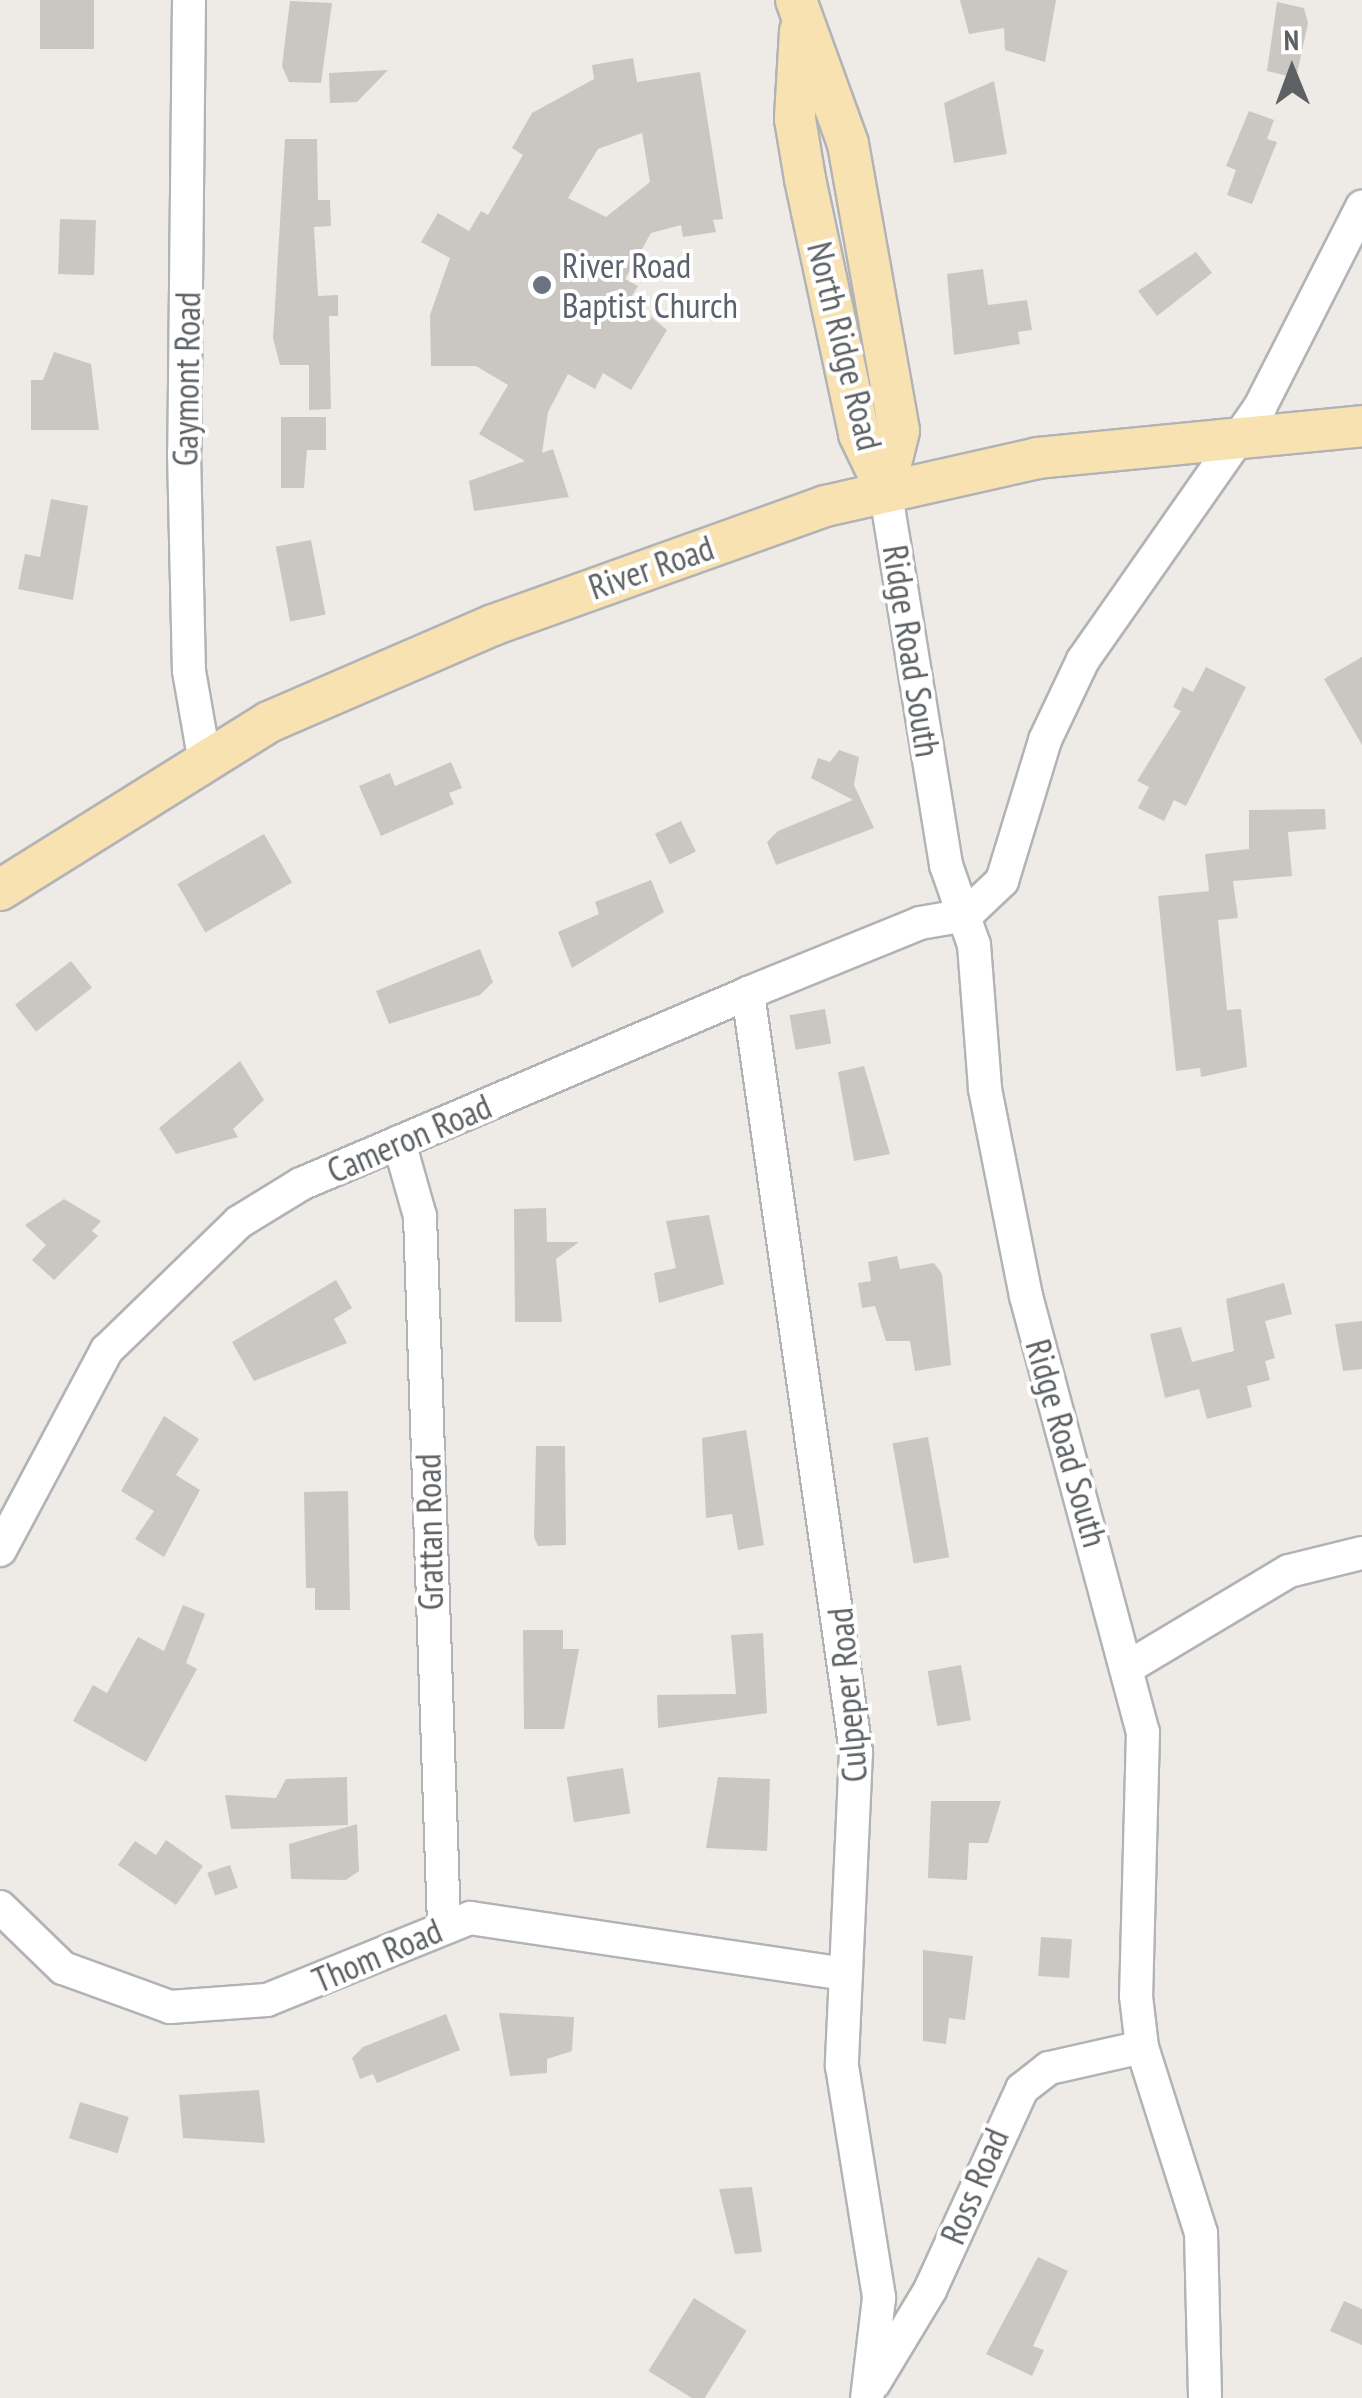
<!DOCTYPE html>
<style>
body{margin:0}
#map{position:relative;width:1362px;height:2398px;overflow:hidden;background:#eeebe6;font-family:"PT Sans Narrow",sans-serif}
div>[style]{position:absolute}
.building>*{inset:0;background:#cac6c2;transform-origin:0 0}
.roads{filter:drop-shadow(2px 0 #b1b3b6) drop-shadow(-2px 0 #b1b3b6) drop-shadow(0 2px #b1b3b6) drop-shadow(0 -2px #b1b3b6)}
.minor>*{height:32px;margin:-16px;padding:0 16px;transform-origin:16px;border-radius:16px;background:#fff}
.major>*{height:40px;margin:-20px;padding:0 20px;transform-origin:20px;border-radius:20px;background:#f8e2b1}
.dots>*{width:28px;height:28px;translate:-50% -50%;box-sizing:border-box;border:5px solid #fff;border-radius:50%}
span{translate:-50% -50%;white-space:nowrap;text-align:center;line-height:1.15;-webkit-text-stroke:8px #fff;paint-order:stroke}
.worship-label{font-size:35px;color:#5b616d}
.left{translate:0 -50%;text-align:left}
.street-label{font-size:35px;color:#5d6164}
.north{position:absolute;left:1242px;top:20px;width:100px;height:100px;-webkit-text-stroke:8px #fff;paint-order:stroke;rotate:359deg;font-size:28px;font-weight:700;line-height:40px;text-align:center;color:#5d6164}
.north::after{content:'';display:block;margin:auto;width:35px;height:45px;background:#5d6164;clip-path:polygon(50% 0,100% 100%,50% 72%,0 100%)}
</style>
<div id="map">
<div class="building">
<i style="left:40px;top:0;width:54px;height:49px"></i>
<i style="clip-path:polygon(960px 0,1056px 0,1045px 62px,1005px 50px,1004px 28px,969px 34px)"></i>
<i style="clip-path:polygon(290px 1px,332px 3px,321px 83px,289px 82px,282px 66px)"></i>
<i style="clip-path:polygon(1277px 2px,1304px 8px,1308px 23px,1296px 78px,1267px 71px)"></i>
<i style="clip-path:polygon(evenodd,633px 58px,637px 82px,700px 72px,723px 219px,713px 220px,716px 232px,683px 237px,681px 225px,651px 233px,625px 279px,638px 286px,630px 299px,667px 330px,631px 390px,603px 373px,595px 389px,568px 374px,548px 412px,542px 453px,553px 449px,569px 497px,474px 511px,469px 481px,525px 461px,479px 434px,508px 385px,476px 366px,431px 366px,430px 315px,450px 258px,421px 242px,438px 213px,469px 231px,481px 211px,488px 215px,523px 155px,512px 148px,532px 113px,594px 79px,592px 65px,633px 58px,642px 133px,650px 182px,606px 217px,568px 198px,598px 149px,642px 133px)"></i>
<i style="clip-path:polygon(388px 70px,357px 102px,330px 103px,329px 73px)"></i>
<i style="clip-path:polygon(994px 81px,1007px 154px,954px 163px,944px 103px)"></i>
<i style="clip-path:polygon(1249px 111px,1274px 120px,1267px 139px,1277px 142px,1252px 204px,1227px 195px,1236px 170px,1226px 166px)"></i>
<i style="clip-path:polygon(285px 139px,317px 139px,318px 200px,330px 200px,331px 226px,314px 227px,318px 296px,338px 295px,338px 316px,329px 316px,331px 409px,309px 410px,309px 365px,280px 365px,273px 338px)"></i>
<i style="left:60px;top:219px;width:36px;height:55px;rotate:2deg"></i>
<i style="clip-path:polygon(1196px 252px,1212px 273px,1157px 316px,1138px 291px)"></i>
<i style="clip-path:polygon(983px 269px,988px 305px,1027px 300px,1032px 330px,1018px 332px,1020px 344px,954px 355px,947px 274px)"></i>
<i style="clip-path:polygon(54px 352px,91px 364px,99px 430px,31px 430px,31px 380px,43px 380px)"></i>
<i style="clip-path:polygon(281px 417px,326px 417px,326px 450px,307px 450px,304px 488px,281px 488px)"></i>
<i style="clip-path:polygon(51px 499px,88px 506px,73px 600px,18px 589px,25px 554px,40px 557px)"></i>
<i style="left:311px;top:540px;width:76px;height:36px;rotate:79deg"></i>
<i style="clip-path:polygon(1362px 657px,1362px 745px,1324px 679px)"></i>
<i style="clip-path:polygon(1206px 667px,1246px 687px,1186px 806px,1174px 800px,1164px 821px,1138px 808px,1149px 787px,1137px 781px,1181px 711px,1173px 707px,1183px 687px,1193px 692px)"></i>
<i style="clip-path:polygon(839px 750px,859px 757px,854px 785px,874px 828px,776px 865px,767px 842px,778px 831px,853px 800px,811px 778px,818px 758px,830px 762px)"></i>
<i style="clip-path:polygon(451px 762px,462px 788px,449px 793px,454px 804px,381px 836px,359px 786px,390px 773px,395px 786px)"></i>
<i style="clip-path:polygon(1325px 809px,1326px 829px,1288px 832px,1292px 876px,1233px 881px,1238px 918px,1218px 920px,1227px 1010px,1241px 1009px,1247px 1067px,1201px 1077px,1200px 1068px,1176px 1071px,1158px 896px,1209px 891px,1205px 854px,1249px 849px,1249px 810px)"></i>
<i style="left:681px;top:821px;width:34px;height:29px;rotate:64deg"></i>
<i style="left:264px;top:834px;width:56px;height:100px;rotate:60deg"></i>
<i style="clip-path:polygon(651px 880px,664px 912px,572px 968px,558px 932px,599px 914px,595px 902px)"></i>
<i style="clip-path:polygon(480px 949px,493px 982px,480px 995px,389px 1024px,376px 991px)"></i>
<i style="left:71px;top:961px;width:34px;height:71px;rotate:52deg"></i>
<i style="left:825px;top:1009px;width:35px;height:36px;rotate:80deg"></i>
<i style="clip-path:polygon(240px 1061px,264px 1100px,233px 1129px,238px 1137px,176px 1154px,159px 1128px)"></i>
<i style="clip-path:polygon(864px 1066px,890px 1154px,854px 1161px,838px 1072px)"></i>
<i style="clip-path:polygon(64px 1199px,101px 1221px,92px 1231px,98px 1236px,54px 1280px,32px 1260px,46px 1245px,25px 1225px)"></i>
<i style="clip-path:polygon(546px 1208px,547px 1242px,579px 1242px,556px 1259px,562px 1322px,515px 1322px,514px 1209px)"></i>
<i style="clip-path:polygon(709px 1215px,724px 1284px,659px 1303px,654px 1273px,676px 1268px,666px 1221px)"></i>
<i style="clip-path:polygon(897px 1256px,900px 1269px,934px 1263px,942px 1274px,951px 1365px,915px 1371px,910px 1341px,886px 1341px,875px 1306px,862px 1308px,858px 1283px,871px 1281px,868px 1262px)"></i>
<i style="clip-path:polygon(336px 1280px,352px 1308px,334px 1319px,347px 1343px,254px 1381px,232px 1342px)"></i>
<i style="clip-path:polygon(1284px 1283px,1292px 1314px,1265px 1321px,1275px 1358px,1265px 1361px,1270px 1380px,1247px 1386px,1252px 1407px,1207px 1419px,1199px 1389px,1165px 1398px,1150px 1334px,1181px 1327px,1192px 1362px,1234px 1351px,1226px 1299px)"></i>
<i style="clip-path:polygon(1362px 1321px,1362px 1369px,1343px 1371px,1335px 1324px)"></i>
<i style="clip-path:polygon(164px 1416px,199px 1439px,176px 1475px,200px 1490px,164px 1557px,135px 1539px,154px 1511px,121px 1491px)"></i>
<i style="clip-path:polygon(746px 1430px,764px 1545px,738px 1550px,732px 1514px,706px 1518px,702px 1438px)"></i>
<i style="left:928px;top:1437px;width:122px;height:36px;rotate:80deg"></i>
<i style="clip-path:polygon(536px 1446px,565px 1446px,566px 1545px,538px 1546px,534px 1537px)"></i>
<i style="clip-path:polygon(348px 1491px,350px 1610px,315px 1610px,315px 1588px,306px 1588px,304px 1492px)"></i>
<i style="clip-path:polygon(183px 1605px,205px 1614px,186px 1663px,197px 1669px,146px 1762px,73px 1721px,93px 1685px,107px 1693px,138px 1637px,164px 1651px)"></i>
<i style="clip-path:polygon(523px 1630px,563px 1630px,563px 1649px,579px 1649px,564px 1729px,524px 1729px)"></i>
<i style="clip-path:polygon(763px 1633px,767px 1713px,658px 1728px,657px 1695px,736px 1694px,731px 1635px)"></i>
<i style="left:961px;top:1665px;width:56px;height:34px;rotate:80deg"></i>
<i style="left:623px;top:1768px;width:46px;height:57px;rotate:81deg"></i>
<i style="clip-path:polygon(347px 1777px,348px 1825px,231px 1829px,225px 1795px,276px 1798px,286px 1779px)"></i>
<i style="clip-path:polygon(718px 1777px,770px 1779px,767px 1851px,706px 1848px)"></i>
<i style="clip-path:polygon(931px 1801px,1001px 1801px,988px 1843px,969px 1843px,967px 1880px,928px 1878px)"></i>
<i style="clip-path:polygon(357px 1824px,359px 1871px,346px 1880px,291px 1879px,289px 1844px)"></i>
<i style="clip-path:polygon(166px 1840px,203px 1866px,176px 1905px,118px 1865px,135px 1841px,156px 1855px)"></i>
<i style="left:230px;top:1865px;width:24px;height:24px;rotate:71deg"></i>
<i style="left:1041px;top:1937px;width:31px;height:39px;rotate:4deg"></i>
<i style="clip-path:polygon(923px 1950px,973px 1956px,965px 2020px,949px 2018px,946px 2044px,923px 2041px)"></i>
<i style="clip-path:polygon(499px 2013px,574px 2017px,572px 2051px,547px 2059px,547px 2073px,510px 2076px)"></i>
<i style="clip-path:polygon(446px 2014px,460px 2050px,377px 2083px,373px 2074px,360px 2079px,352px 2058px,363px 2047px)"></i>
<i style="clip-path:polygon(259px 2090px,265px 2143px,183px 2138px,179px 2095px)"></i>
<i style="left:80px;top:2102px;width:51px;height:38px;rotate:17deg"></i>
<i style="clip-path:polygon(752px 2187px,762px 2252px,735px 2254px,719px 2189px)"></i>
<i style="clip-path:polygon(1038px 2257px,1068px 2271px,1033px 2346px,1044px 2350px,1032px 2376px,986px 2354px)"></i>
<i style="left:694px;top:2298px;width:62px;height:86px;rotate:32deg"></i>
<i style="clip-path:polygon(1344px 2301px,1362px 2309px,1362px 2345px,1330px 2331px)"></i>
</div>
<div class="roads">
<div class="minor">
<i style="left:189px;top:0;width:452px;rotate:90.6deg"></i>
<i style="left:184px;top:452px;width:219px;rotate:88.7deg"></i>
<i style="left:189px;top:671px;width:87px;rotate:80.1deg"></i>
<i style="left:885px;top:488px;width:382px;rotate:80.8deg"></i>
<i style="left:946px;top:865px;width:85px;rotate:70.7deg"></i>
<i style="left:974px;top:945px;width:144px;rotate:85.6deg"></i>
<i style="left:985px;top:1089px;width:211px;rotate:78.8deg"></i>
<i style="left:1026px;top:1296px;width:451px;rotate:75deg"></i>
<i style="left:1143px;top:1732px;width:264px;rotate:91.5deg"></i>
<i style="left:1136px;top:1996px;width:51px;rotate:83.3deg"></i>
<i style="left:1142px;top:2047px;width:195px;rotate:72.4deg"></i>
<i style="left:1201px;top:2233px;width:165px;rotate:88.6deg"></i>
<i style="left:748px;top:993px;width:767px;rotate:81.9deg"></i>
<i style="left:856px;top:1752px;width:314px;rotate:92.6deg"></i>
<i style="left:842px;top:2066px;width:235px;rotate:80.9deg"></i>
<i style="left:879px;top:2298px;width:101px;rotate:96.8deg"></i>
<i style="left:399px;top:1142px;width:77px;rotate:74.2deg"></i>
<i style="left:420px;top:1216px;width:709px;rotate:88.06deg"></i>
<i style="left:0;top:1550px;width:227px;rotate:-61.9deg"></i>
<i style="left:107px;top:1350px;width:184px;rotate:-44.1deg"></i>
<i style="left:239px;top:1222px;width:73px;rotate:-31.5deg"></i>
<i style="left:301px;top:1184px;width:486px;rotate:-23.1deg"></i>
<i style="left:748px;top:993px;width:186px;rotate:-22.1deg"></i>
<i style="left:920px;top:923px;width:47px;rotate:-9.9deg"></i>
<i style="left:966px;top:915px;width:50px;rotate:-43.4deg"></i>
<i style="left:1002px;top:881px;width:147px;rotate:-73deg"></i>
<i style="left:1045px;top:740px;width:89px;rotate:-64.6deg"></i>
<i style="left:1083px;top:660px;width:309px;rotate:-55deg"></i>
<i style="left:1260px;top:407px;width:225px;rotate:-63deg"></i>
<i style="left:1130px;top:1666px;width:185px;rotate:-30.9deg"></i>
<i style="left:1289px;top:1571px;width:75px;rotate:-13.9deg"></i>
<i style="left:0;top:1907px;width:88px;rotate:44.1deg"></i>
<i style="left:63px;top:1968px;width:114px;rotate:20deg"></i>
<i style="left:170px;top:2007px;width:97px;rotate:-4.1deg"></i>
<i style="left:267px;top:2000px;width:219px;rotate:-22deg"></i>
<i style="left:470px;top:1918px;width:380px;rotate:8.5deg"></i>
<i style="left:874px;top:2383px;width:109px;rotate:-58.9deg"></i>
<i style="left:930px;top:2290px;width:221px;rotate:-65.4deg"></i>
<i style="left:1022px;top:2089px;width:34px;rotate:-38deg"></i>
<i style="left:1049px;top:2068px;width:95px;rotate:-12.7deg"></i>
</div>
<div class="major">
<i style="left:796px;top:0;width:153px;rotate:70.1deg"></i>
<i style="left:848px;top:144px;width:291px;rotate:79.9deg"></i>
<i style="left:899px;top:431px;width:59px;rotate:103.8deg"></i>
<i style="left:800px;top:31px;width:88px;rotate:93.3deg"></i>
<i style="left:795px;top:119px;width:61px;rotate:80.5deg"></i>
<i style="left:805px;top:179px;width:261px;rotate:78deg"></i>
<i style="left:859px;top:434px;width:60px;rotate:64.3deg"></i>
<i style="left:0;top:890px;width:317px;rotate:-32deg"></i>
<i style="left:269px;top:722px;width:244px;rotate:-23.4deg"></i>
<i style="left:493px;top:625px;width:353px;rotate:-19.7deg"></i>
<i style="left:825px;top:506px;width:218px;rotate:-12.7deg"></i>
<i style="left:1038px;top:458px;width:326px;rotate:-5.6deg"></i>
</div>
</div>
<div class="dots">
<i style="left:542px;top:285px;background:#6b7280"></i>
</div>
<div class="worship-label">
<span class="left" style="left:562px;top:285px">River Road<br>Baptist Church</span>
</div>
<div class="street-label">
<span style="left:845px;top:346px;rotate:76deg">North Ridge Road</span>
<span style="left:186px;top:379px;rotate:-89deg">Gaymont Road</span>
<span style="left:651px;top:567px;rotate:-19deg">River Road</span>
<span style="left:912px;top:651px;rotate:81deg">Ridge Road South</span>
<span style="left:409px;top:1138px;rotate:-23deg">Cameron Road</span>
<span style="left:1067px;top:1443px;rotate:74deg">Ridge Road South</span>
<span style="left:429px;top:1532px;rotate:-91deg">Grattan Road</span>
<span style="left:847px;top:1695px;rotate:-95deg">Culpeper Road</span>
<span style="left:377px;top:1955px;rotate:-23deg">Thom Road</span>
<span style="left:974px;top:2186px;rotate:-67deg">Ross Road</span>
</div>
<div class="north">N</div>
</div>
